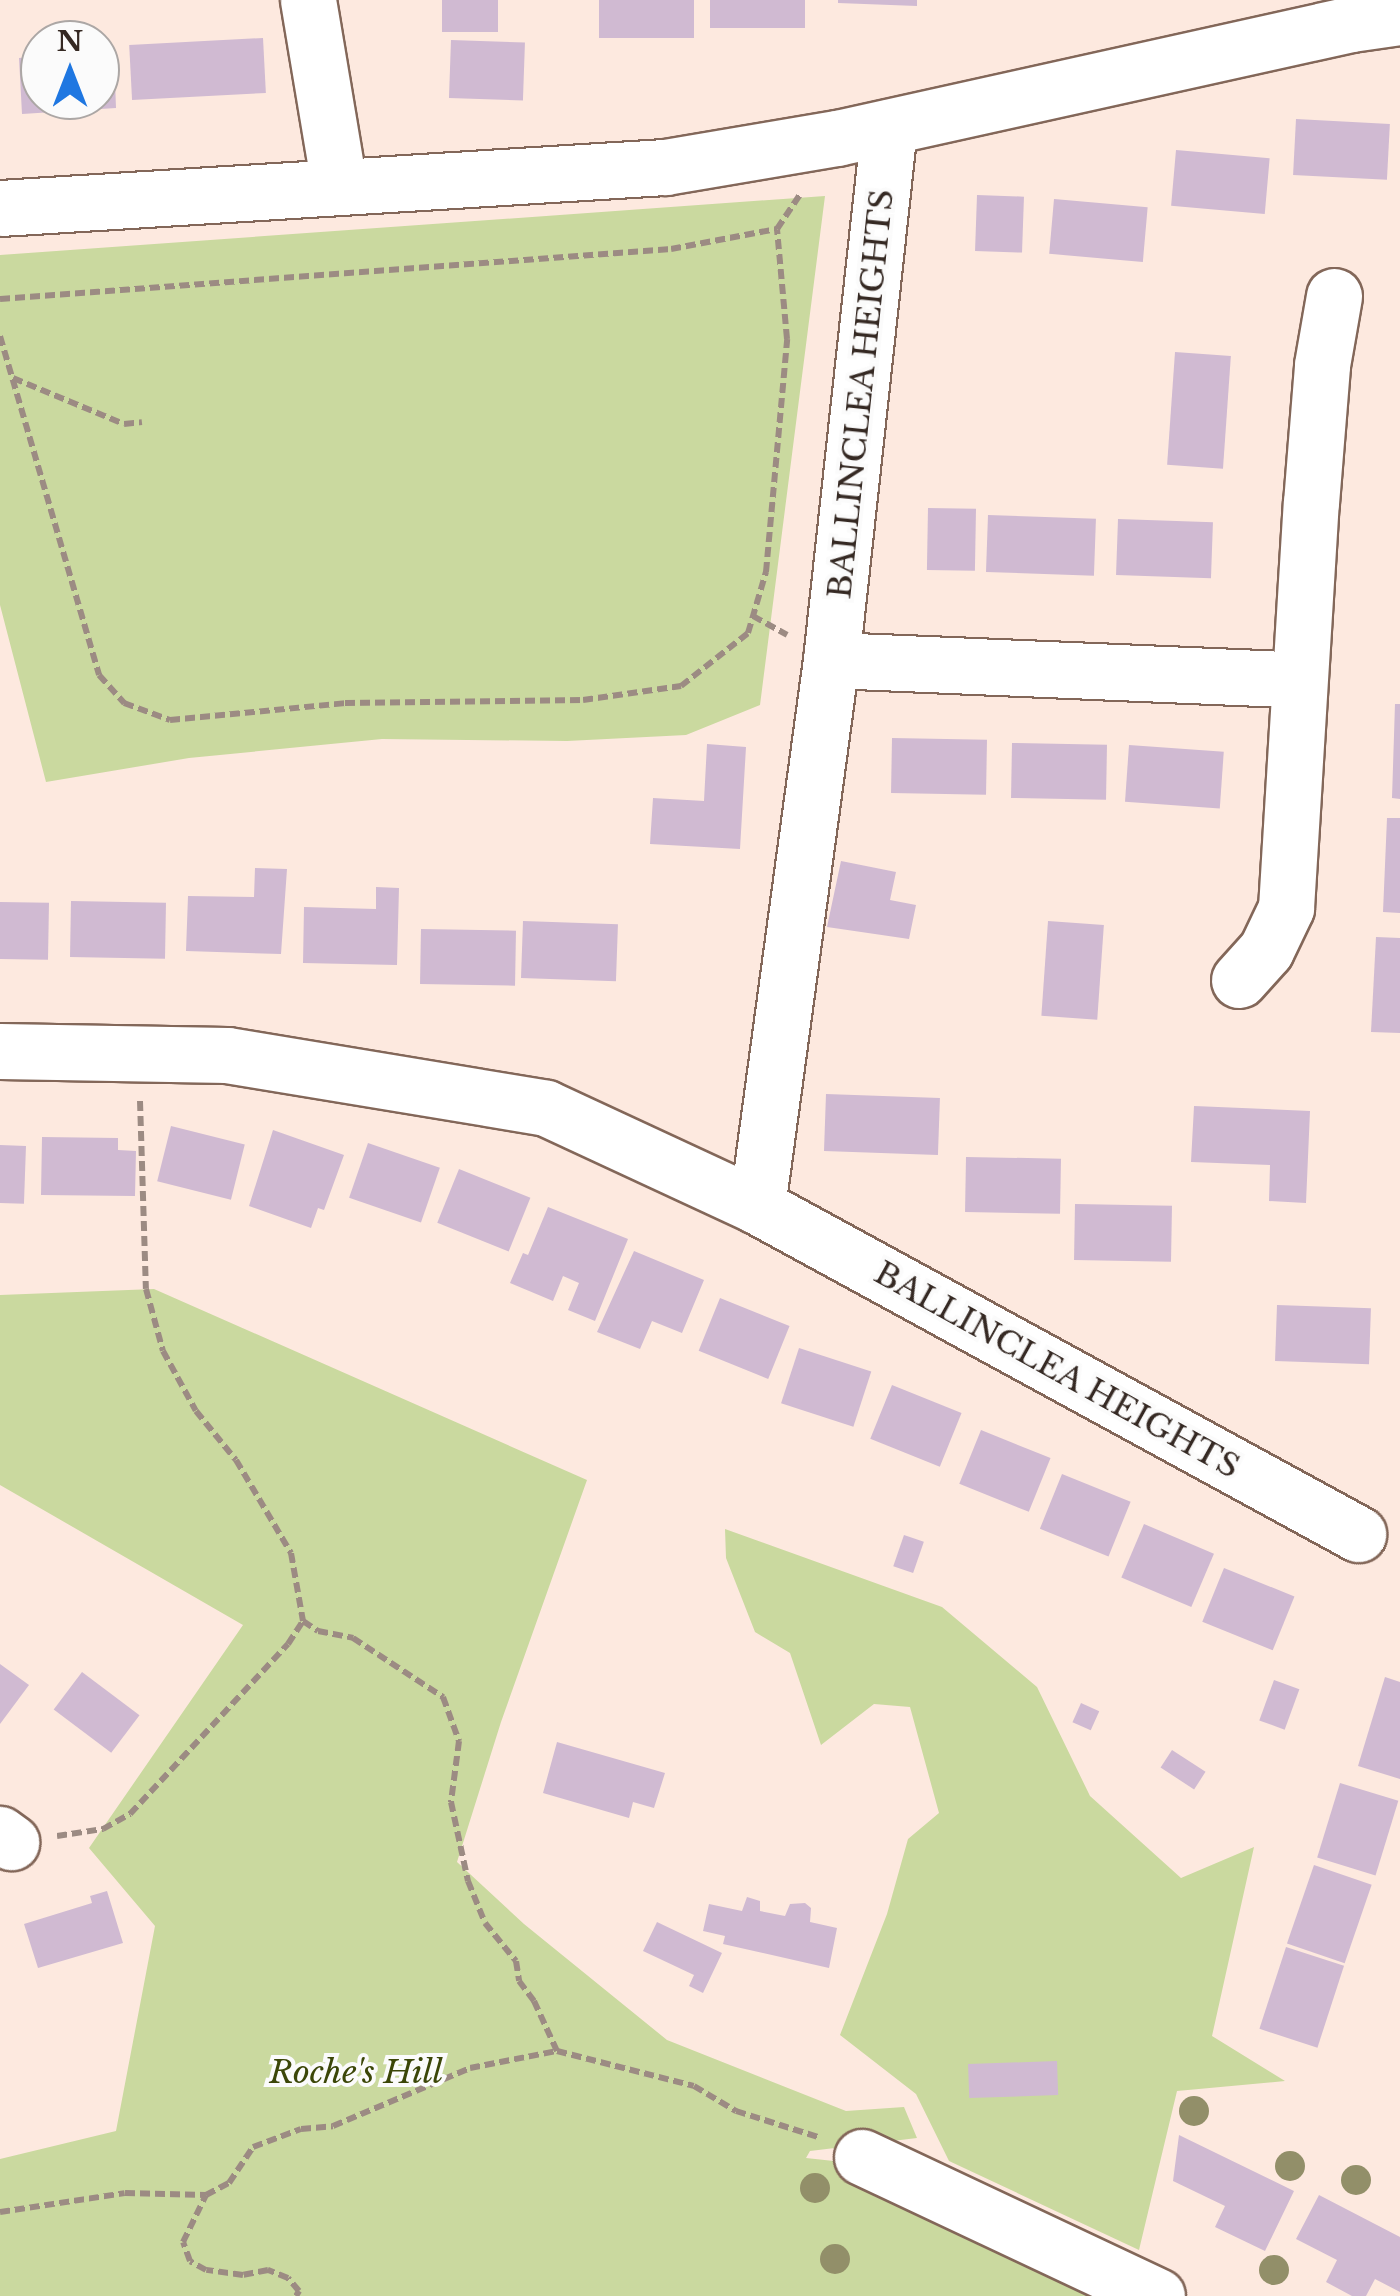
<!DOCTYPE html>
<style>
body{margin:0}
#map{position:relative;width:1400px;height:2296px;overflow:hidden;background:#fde9df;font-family:"Libre Baskerville",serif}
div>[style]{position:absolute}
.green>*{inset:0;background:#cad99f}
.building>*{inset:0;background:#d0bad2;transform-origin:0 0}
.path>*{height:6px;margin-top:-3px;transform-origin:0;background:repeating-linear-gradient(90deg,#9c8b83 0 10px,transparent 0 15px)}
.roads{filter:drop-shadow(2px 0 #836759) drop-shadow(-2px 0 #836759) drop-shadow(0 2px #836759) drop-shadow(0 -2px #836759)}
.minor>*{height:55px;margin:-27.5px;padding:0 27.5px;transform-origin:27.5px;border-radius:27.5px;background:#fff}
.trees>*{width:30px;height:30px;margin:-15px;border-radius:50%;background:#928f69}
span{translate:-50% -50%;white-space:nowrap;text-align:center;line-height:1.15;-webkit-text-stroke:8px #fbfbfb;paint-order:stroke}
.street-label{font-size:32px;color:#352923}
.park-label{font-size:32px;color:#3b4608;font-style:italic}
.north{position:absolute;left:20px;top:20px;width:100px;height:100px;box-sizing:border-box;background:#fbfbfb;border:2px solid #aca7a5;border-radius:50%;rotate:0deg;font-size:28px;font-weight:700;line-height:40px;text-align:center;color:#352923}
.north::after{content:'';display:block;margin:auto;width:35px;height:45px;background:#1f77e1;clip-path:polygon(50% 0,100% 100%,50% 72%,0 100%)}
</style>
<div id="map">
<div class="green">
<i style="clip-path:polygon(825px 196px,760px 705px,686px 735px,567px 741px,382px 739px,189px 758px,46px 782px,0 605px,0 255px)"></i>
<i style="clip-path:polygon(154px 1289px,587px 1480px,501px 1722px,457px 1862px,524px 1924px,667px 2040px,846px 2111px,904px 2107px,917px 2138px,810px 2151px,806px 2158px,843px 2162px,1114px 2296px,0 2296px,0 2159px,116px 2131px,155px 1926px,89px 1848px,243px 1625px,0 1485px,0 1295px)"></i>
<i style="clip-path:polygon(725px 1529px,942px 1607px,1037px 1687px,1090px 1796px,1181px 1878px,1254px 1847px,1212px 2036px,1285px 2081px,1177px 2091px,1139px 2250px,949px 2161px,916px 2094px,840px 2035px,887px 1914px,908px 1839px,939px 1813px,910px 1707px,874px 1704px,821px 1745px,790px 1653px,755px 1632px,726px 1558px)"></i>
</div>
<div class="building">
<i style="left:442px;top:0;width:56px;height:32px"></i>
<i style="left:599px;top:0;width:95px;height:38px"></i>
<i style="left:710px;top:0;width:95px;height:28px"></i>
<i style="clip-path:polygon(838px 0,917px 0,917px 6px,838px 3px)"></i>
<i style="left:263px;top:38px;width:55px;height:134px;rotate:87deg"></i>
<i style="left:451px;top:40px;width:74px;height:58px;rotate:2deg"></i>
<i style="clip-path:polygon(100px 53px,114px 53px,116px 108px,22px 114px,19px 58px,40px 56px,40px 100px,100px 100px)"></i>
<i style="left:1296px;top:119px;width:94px;height:56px;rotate:3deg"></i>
<i style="left:1176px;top:150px;width:94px;height:56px;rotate:5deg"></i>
<i style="left:977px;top:195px;width:47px;height:56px;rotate:2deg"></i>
<i style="left:1054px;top:199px;width:94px;height:55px;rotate:5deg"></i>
<i style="left:1175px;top:352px;width:56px;height:113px;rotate:4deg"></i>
<i style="left:928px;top:508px;width:48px;height:62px;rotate:1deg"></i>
<i style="left:988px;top:515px;width:108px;height:57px;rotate:2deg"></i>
<i style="left:1118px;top:519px;width:95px;height:56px;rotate:2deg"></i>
<i style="clip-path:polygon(1395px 704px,1400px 704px,1400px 799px,1392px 798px)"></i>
<i style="left:892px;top:738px;width:95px;height:55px;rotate:1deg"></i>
<i style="left:1012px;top:743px;width:95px;height:55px;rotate:1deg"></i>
<i style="clip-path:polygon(707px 744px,746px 747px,740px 849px,650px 844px,653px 798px,704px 801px)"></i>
<i style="left:1129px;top:745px;width:95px;height:57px;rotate:4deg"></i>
<i style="clip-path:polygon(1387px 818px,1400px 818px,1400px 913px,1383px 912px)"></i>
<i style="clip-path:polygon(841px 861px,896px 872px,890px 900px,916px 905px,909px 939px,827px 927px)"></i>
<i style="clip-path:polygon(255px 868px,287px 869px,281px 954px,186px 951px,188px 896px,254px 897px)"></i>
<i style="clip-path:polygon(376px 887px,399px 888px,397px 965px,303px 963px,304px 907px,376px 909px)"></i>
<i style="left:71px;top:901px;width:95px;height:56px;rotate:1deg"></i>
<i style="left:0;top:902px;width:49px;height:57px;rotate:1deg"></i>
<i style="left:523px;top:921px;width:95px;height:57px;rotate:2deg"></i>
<i style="left:1048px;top:921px;width:56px;height:95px;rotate:4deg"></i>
<i style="left:421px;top:929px;width:95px;height:55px;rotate:1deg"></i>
<i style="clip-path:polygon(1376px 937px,1400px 938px,1400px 1033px,1371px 1032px)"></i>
<i style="left:826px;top:1094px;width:114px;height:57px;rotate:2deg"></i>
<i style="clip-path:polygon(1194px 1106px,1310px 1111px,1306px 1203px,1269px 1201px,1270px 1165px,1191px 1162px)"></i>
<i style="left:171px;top:1126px;width:76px;height:57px;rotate:14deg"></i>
<i style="clip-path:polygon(273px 1130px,344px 1155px,324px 1210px,318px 1208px,311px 1228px,249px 1206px)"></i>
<i style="clip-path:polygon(42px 1137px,118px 1138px,118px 1150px,136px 1151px,135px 1196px,41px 1195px)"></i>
<i style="left:368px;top:1143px;width:76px;height:58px;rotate:19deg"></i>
<i style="left:0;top:1145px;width:26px;height:58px;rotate:2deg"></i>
<i style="left:966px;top:1157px;width:95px;height:55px;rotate:1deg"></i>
<i style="left:459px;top:1169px;width:77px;height:58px;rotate:22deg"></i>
<i style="left:1075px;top:1204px;width:97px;height:56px;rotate:1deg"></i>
<i style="clip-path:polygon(548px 1207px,628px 1239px,595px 1321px,568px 1310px,579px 1283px,563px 1276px,553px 1301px,510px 1283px,523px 1253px,528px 1255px)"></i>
<i style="clip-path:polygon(634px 1251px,704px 1280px,682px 1333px,652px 1321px,640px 1349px,597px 1332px)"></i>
<i style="left:720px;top:1298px;width:75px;height:57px;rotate:22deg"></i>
<i style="left:1277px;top:1305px;width:94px;height:56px;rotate:2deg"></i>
<i style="left:799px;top:1348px;width:76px;height:58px;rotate:18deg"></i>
<i style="left:892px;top:1385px;width:75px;height:58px;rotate:22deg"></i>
<i style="left:981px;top:1430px;width:75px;height:58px;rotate:22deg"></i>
<i style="left:1062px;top:1474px;width:74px;height:59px;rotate:22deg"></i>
<i style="left:1144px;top:1524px;width:76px;height:58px;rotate:23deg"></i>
<i style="left:904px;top:1535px;width:21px;height:33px;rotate:19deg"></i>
<i style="left:1224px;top:1568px;width:76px;height:58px;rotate:22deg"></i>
<i style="clip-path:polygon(0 1664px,29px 1685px,0 1724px)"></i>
<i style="left:82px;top:1672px;width:72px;height:47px;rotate:37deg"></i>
<i style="clip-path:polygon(1385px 1677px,1400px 1682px,1400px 1779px,1358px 1766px)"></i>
<i style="left:1274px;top:1680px;width:27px;height:43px;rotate:20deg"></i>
<i style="left:1081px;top:1703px;width:20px;height:21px;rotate:24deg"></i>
<i style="clip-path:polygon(557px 1742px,665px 1773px,654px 1808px,633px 1802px,629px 1818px,543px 1793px)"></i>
<i style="left:1172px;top:1750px;width:40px;height:21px;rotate:33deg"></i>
<i style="left:1340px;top:1783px;width:61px;height:78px;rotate:17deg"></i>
<i style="left:1314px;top:1865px;width:61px;height:83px;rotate:19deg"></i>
<i style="clip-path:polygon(107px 1891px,123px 1943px,38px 1968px,24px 1924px,92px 1903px,90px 1896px)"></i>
<i style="clip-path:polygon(747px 1897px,760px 1901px,760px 1911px,785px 1916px,790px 1904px,805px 1903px,811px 1908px,810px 1922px,837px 1928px,829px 1968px,723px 1944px,725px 1936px,703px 1931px,709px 1904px,742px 1911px)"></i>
<i style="clip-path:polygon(657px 1922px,722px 1953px,703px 1993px,689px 1986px,694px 1975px,643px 1951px)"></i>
<i style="left:1286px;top:1947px;width:61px;height:86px;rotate:18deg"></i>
<i style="left:1057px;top:2061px;width:34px;height:89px;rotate:88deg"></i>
<i style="clip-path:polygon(1179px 2135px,1294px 2191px,1265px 2251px,1215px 2227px,1225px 2206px,1173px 2181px)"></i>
<i style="clip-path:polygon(1319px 2195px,1400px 2237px,1400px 2292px,1375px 2279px,1366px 2296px,1352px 2296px,1326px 2282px,1337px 2260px,1296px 2239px)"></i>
</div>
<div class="path">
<i style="left:0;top:299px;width:673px;rotate:-4.26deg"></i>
<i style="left:671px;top:249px;width:108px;rotate:-10.7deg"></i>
<i style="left:0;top:336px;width:353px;rotate:73.7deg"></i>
<i style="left:99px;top:675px;width:38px;rotate:48deg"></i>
<i style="left:124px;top:703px;width:49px;rotate:20.3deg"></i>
<i style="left:170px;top:720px;width:176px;rotate:-5.5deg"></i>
<i style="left:345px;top:703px;width:238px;rotate:-0.7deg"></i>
<i style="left:583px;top:700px;width:99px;rotate:-8.1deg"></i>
<i style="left:681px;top:686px;width:85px;rotate:-38.3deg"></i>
<i style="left:748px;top:633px;width:64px;rotate:-73.6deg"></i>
<i style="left:766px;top:572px;width:234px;rotate:-84.8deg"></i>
<i style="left:787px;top:339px;width:110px;rotate:-95.2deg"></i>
<i style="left:777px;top:229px;width:43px;rotate:-56.3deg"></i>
<i style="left:13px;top:378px;width:120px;rotate:22.5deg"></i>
<i style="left:124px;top:424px;width:18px;rotate:-6deg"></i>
<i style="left:753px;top:616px;width:39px;rotate:29deg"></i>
<i style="left:140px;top:1101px;width:188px;rotate:88.2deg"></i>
<i style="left:146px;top:1289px;width:64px;rotate:74.7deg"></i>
<i style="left:163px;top:1351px;width:68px;rotate:61.2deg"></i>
<i style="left:196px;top:1411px;width:63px;rotate:50.8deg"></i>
<i style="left:236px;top:1460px;width:108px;rotate:59.4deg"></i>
<i style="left:291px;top:1553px;width:69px;rotate:80deg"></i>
<i style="left:303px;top:1621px;width:18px;rotate:34deg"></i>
<i style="left:318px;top:1631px;width:36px;rotate:11deg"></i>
<i style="left:353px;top:1638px;width:108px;rotate:33.2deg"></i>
<i style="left:443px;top:1697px;width:47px;rotate:70deg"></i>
<i style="left:459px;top:1741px;width:62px;rotate:97.5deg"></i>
<i style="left:451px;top:1802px;width:81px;rotate:77.9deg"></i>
<i style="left:468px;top:1881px;width:45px;rotate:68deg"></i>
<i style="left:485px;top:1923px;width:49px;rotate:50.8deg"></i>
<i style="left:516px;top:1961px;width:20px;rotate:81deg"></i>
<i style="left:519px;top:1981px;width:25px;rotate:53deg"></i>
<i style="left:534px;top:2001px;width:55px;rotate:65.3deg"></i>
<i style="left:57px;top:1836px;width:47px;rotate:-8.7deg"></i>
<i style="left:103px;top:1829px;width:31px;rotate:-29deg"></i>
<i style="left:130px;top:1814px;width:232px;rotate:-47.1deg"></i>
<i style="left:288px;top:1644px;width:27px;rotate:-57deg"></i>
<i style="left:0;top:2212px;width:126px;rotate:-8.6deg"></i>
<i style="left:125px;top:2193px;width:81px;rotate:1.4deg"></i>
<i style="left:296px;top:2296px;width:6px;rotate:-59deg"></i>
<i style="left:299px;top:2291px;width:17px;rotate:-130deg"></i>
<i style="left:288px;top:2278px;width:22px;rotate:-158deg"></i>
<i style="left:268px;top:2270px;width:25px;rotate:169deg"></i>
<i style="left:243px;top:2275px;width:37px;rotate:-172deg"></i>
<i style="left:206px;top:2270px;width:18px;rotate:-151deg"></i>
<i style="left:190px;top:2261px;width:20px;rotate:-110deg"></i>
<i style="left:183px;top:2242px;width:52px;rotate:-63.9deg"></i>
<i style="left:206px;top:2195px;width:26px;rotate:-28deg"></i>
<i style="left:229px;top:2183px;width:43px;rotate:-56.3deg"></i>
<i style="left:253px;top:2147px;width:51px;rotate:-20.6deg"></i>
<i style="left:301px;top:2129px;width:32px;rotate:-5deg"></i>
<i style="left:333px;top:2126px;width:149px;rotate:-22.9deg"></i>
<i style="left:470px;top:2068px;width:89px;rotate:-11.1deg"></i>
<i style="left:557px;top:2051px;width:141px;rotate:14.3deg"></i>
<i style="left:694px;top:2086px;width:49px;rotate:30.8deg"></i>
<i style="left:736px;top:2111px;width:89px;rotate:17.6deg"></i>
</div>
<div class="roads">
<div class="minor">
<i style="left:308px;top:0;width:188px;rotate:80.5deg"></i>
<i style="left:0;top:208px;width:666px;rotate:-3.53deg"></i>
<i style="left:665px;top:167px;width:174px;rotate:-9.6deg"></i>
<i style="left:837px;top:138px;width:526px;rotate:-12.51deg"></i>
<i style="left:1351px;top:24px;width:49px;rotate:-8.1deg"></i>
<i style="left:831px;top:660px;width:468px;rotate:2.4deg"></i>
<i style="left:1239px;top:980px;width:40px;rotate:-48deg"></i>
<i style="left:1266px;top:950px;width:47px;rotate:-64.5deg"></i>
<i style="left:1286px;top:908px;width:406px;rotate:-86.5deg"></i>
<i style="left:1311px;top:503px;width:138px;rotate:-85.4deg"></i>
<i style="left:1322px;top:365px;width:70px;rotate:-80.1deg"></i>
<i style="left:0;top:1051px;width:227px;rotate:1deg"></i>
<i style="left:227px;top:1055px;width:323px;rotate:9.4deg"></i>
<i style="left:546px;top:1108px;width:233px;rotate:24.9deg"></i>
<i style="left:757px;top:1206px;width:685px;rotate:28.62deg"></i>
<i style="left:757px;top:1206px;width:551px;rotate:-82.28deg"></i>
<i style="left:831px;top:660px;width:536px;rotate:-83.79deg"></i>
<i style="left:0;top:1834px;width:14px;rotate:36deg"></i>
<i style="left:862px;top:2157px;width:326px;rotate:25.2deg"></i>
</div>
</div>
<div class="trees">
<i style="left:1194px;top:2111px"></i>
<i style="left:1290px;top:2166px"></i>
<i style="left:1356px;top:2180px"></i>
<i style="left:815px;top:2188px"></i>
<i style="left:835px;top:2259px"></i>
<i style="left:1274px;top:2270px"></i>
</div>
<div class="street-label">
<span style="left:861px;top:394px;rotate:-84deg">BALLINCLEA HEIGHTS</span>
<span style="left:1057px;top:1370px;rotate:29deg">BALLINCLEA HEIGHTS</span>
</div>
<div class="park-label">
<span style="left:356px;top:2072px">Roche's Hill</span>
</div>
<div class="north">N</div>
</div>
